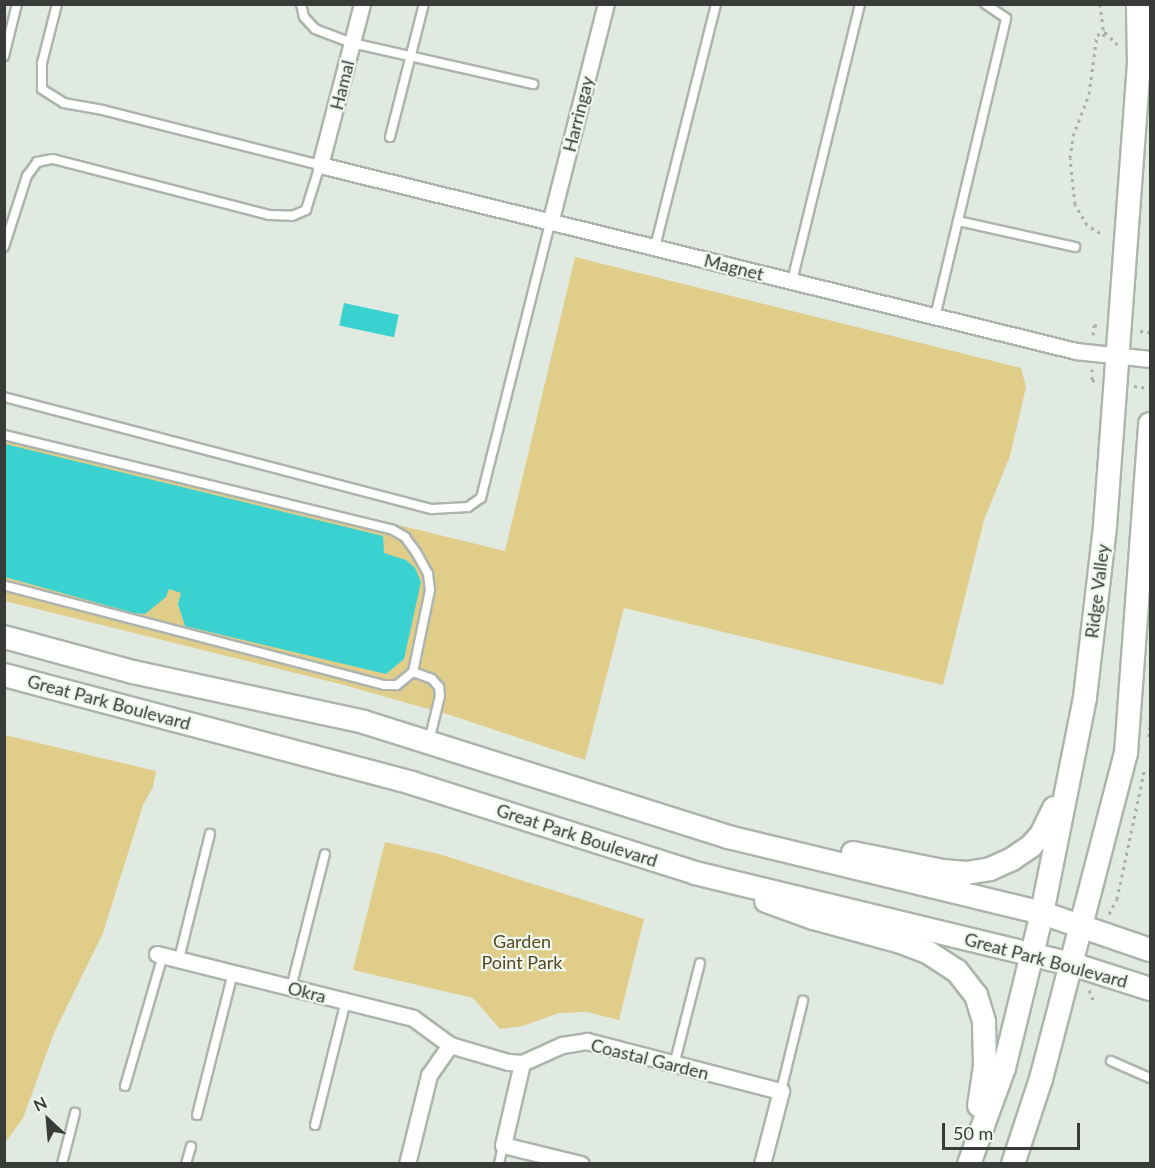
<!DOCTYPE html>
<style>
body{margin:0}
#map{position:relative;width:1155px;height:1168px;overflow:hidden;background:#e1eae1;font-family:Lato,sans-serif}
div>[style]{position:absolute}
.green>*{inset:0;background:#e0cd8a}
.water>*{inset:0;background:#3ad1d1;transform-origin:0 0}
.path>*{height:3px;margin-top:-1.5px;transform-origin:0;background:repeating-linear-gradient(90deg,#a8afa7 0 3px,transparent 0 7.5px)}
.roads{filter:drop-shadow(2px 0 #acb4ac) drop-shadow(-2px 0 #acb4ac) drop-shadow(0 2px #acb4ac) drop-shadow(0 -2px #acb4ac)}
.lane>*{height:8px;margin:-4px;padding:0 4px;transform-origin:4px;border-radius:4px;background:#fff}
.street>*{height:15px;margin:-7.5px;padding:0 7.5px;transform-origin:7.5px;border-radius:7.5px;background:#fff}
.secondary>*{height:22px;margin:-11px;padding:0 11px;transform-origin:11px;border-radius:11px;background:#fff}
span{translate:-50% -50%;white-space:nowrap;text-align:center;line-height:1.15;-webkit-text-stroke:4.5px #eff7ee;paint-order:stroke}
.street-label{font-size:18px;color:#383b37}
.park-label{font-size:18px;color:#554a21}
.frame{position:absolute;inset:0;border:6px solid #383b37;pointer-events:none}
.north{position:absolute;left:18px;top:1090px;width:60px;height:60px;-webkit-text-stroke:4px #eff7ee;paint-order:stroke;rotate:334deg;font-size:16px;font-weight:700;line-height:24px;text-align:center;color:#383b37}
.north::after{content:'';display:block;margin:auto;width:21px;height:27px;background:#383b37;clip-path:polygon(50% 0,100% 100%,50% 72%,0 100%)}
.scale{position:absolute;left:942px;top:1123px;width:138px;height:27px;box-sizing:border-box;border:3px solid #383b37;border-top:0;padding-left:8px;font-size:18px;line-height:21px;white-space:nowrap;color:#383b37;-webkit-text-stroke:4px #eff7ee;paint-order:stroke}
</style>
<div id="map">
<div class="green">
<i style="clip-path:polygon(575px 257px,1021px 368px,1026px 387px,1010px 456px,984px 520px,943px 685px,624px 608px,585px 760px,450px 715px,340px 684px,5px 601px,5px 429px,505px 551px)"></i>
<i style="clip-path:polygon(5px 735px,156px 771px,153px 787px,143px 805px,103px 933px,54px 1033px,23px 1118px,5px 1143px)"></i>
<i style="clip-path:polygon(385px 842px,439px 854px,644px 919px,619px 1020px,587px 1012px,559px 1013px,523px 1026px,500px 1029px,473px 998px,353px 970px)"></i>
</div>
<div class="water">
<i style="left:344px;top:303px;width:56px;height:23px;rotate:12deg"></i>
<i style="clip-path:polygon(5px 444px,383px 536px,384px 553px,406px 560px,415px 568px,421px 582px,404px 659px,386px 674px,185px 626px,178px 604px,181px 593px,169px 589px,166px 597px,145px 614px,134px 613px,5px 577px)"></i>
</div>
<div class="path">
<i style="left:1100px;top:4px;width:34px;rotate:83deg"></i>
<i style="left:1100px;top:233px;width:15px;rotate:-148deg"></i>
<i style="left:1087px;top:225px;width:24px;rotate:-120deg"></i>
<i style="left:1075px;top:204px;width:46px;rotate:-96.2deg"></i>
<i style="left:1070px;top:158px;width:22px;rotate:-82deg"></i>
<i style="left:1073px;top:136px;width:45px;rotate:-69.1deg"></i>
<i style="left:1089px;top:94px;width:60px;rotate:-82.3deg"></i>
<i style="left:1097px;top:35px;width:9px;rotate:-21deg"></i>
<i style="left:1105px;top:32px;width:20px;rotate:45deg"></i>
<i style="left:1140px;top:331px;width:10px;rotate:6deg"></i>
<i style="left:1093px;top:335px;width:10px;rotate:-84deg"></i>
<i style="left:1094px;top:325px;width:6px;rotate:9deg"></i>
<i style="left:1092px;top:369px;width:11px;rotate:90deg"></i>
<i style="left:1092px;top:380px;width:3px;rotate:18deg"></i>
<i style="left:1134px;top:386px;width:16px;rotate:7deg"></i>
<i style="left:1149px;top:737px;width:11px;rotate:-85deg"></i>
<i style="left:1109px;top:914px;width:17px;rotate:-62deg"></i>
<i style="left:1117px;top:899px;width:135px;rotate:-78deg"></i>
<i style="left:1089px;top:990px;width:11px;rotate:68deg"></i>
</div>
<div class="roads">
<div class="lane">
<i style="left:301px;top:4px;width:13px;rotate:77deg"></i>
<i style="left:304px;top:17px;width:16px;rotate:47deg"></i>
<i style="left:315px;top:29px;width:40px;rotate:21deg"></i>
<i style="left:352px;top:43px;width:186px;rotate:12.8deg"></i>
<i style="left:4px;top:56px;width:54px;rotate:-76deg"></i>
<i style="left:390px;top:137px;width:137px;rotate:-75.7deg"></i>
<i style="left:958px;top:221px;width:120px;rotate:12.5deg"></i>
<i style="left:4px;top:247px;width:75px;rotate:-72.1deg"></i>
<i style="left:27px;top:176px;width:17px;rotate:-54deg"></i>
<i style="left:37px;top:162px;width:16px;rotate:-11deg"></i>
<i style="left:53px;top:159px;width:223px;rotate:14.5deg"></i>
<i style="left:269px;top:215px;width:23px;rotate:2deg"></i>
<i style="left:292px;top:216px;width:15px;rotate:-23deg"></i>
<i style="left:306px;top:210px;width:47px;rotate:-72.7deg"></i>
<i style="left:320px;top:165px;width:224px;rotate:-165.8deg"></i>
<i style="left:103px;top:110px;width:40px;rotate:-170deg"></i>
<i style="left:64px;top:103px;width:26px;rotate:-148deg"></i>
<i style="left:42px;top:89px;width:26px;rotate:-90deg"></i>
<i style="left:42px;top:63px;width:61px;rotate:-75.7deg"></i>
<i style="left:655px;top:247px;width:251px;rotate:-75.9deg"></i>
<i style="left:792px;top:281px;width:285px;rotate:-76.2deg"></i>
<i style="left:935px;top:317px;width:307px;rotate:-76.6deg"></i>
<i style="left:1006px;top:18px;width:25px;rotate:-146deg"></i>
<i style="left:4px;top:397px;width:442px;rotate:14.7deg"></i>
<i style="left:432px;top:509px;width:36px;rotate:-3deg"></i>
<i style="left:468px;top:507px;width:16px;rotate:-35deg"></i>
<i style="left:481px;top:498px;width:284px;rotate:-75.9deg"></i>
<i style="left:4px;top:435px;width:400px;rotate:13.7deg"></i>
<i style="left:393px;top:530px;width:14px;rotate:30deg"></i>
<i style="left:405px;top:537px;width:19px;rotate:54deg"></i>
<i style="left:416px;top:552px;width:25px;rotate:61deg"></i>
<i style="left:428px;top:574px;width:16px;rotate:83deg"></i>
<i style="left:430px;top:590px;width:84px;rotate:101.7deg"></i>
<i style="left:413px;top:672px;width:21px;rotate:141deg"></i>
<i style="left:397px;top:685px;width:13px;rotate:180deg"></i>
<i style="left:384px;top:685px;width:393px;rotate:-165.3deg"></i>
<i style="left:413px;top:672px;width:20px;rotate:20deg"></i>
<i style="left:432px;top:679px;width:11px;rotate:49deg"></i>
<i style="left:439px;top:687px;width:9px;rotate:84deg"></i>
<i style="left:440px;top:696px;width:46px;rotate:103.7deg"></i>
<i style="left:179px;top:959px;width:129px;rotate:-76.1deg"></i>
<i style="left:291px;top:988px;width:138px;rotate:-75.8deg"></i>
<i style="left:1111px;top:1061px;width:43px;rotate:23.6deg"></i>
<i style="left:674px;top:1065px;width:105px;rotate:-75.7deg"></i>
<i style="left:125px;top:1086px;width:136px;rotate:-73.8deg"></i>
<i style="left:781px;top:1091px;width:93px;rotate:-76.3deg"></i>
<i style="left:197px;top:1115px;width:146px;rotate:-75.8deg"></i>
<i style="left:315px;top:1125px;width:128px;rotate:-76deg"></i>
<i style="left:62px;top:1164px;width:53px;rotate:-75.7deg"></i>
<i style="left:186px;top:1164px;width:18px;rotate:-74deg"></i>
<i style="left:499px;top:1164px;width:19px;rotate:-78deg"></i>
</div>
<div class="street">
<i style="left:362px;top:4px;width:166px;rotate:104.6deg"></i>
<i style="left:320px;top:165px;width:779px;rotate:13.82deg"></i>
<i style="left:1076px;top:351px;width:74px;rotate:6.2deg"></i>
<i style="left:550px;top:223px;width:226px;rotate:-75.7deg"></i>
<i style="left:157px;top:954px;width:264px;rotate:14deg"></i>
<i style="left:413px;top:1018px;width:46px;rotate:36.1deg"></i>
<i style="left:450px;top:1045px;width:60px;rotate:16.3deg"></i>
<i style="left:508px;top:1062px;width:14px;rotate:4deg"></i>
<i style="left:522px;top:1063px;width:44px;rotate:-24.2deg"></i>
<i style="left:562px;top:1045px;width:25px;rotate:-9deg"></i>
<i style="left:587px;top:1041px;width:200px;rotate:14.5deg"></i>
<i style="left:781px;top:1091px;width:75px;rotate:104.6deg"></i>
<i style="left:522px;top:1063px;width:84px;rotate:103deg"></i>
<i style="left:503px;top:1145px;width:80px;rotate:13.7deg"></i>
<i style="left:407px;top:1164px;width:92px;rotate:-76.1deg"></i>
<i style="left:429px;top:1075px;width:37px;rotate:-55deg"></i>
</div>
<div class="secondary">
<i style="left:4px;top:637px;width:134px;rotate:15.2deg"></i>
<i style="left:133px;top:672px;width:236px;rotate:12.2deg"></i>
<i style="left:364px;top:722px;width:382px;rotate:17.5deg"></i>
<i style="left:728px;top:837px;width:323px;rotate:13.6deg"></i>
<i style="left:1042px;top:913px;width:114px;rotate:18.9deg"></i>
<i style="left:4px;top:675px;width:422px;rotate:14.8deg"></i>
<i style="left:412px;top:783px;width:297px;rotate:17.6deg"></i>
<i style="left:695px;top:873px;width:388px;rotate:13.6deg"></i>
<i style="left:1072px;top:964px;width:82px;rotate:17.8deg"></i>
<i style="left:853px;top:853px;width:92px;rotate:11.3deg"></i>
<i style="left:943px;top:871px;width:23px;rotate:5deg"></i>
<i style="left:966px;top:873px;width:24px;rotate:-9deg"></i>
<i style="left:990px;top:869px;width:24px;rotate:-24deg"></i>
<i style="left:1012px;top:859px;width:23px;rotate:-34deg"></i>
<i style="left:1031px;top:846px;width:15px;rotate:-48deg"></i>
<i style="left:1041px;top:835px;width:30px;rotate:-64deg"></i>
<i style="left:766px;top:901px;width:50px;rotate:19.9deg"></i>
<i style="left:813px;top:918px;width:91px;rotate:15.3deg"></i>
<i style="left:901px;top:942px;width:30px;rotate:21deg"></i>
<i style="left:929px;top:953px;width:33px;rotate:33deg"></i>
<i style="left:957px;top:971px;width:31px;rotate:52deg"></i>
<i style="left:976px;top:995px;width:28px;rotate:73deg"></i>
<i style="left:984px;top:1022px;width:44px;rotate:88.7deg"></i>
<i style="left:985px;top:1066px;width:40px;rotate:98.5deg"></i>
<i style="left:969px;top:1164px;width:102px;rotate:-70deg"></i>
<i style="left:1004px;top:1068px;width:160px;rotate:-76.2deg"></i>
<i style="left:1042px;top:913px;width:220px;rotate:-78.7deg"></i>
<i style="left:1085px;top:697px;width:172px;rotate:-83.3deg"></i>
<i style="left:1105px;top:526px;width:463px;rotate:-85.8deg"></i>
<i style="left:1139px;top:64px;width:60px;rotate:-91deg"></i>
<i style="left:1013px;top:1164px;width:89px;rotate:-71.8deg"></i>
<i style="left:1041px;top:1079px;width:337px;rotate:-75.4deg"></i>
<i style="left:1126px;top:753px;width:330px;rotate:-85.8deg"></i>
</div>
</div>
<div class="street-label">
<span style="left:342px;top:85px;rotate:-76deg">Hamal</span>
<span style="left:578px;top:114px;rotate:-76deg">Harringay</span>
<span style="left:734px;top:267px;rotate:14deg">Magnet</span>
<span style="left:1097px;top:591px;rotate:-83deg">Ridge Valley</span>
<span style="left:109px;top:702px;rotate:15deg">Great Park Boulevard</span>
<span style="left:577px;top:835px;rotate:18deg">Great Park Boulevard</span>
<span style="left:1046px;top:960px;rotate:15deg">Great Park Boulevard</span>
<span style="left:307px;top:992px;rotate:14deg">Okra</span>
<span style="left:650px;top:1059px;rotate:14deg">Coastal Garden</span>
</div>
<div class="park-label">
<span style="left:522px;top:952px">Garden<br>Point Park</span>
</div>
<div class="frame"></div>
<div class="north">N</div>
<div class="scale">50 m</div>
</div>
